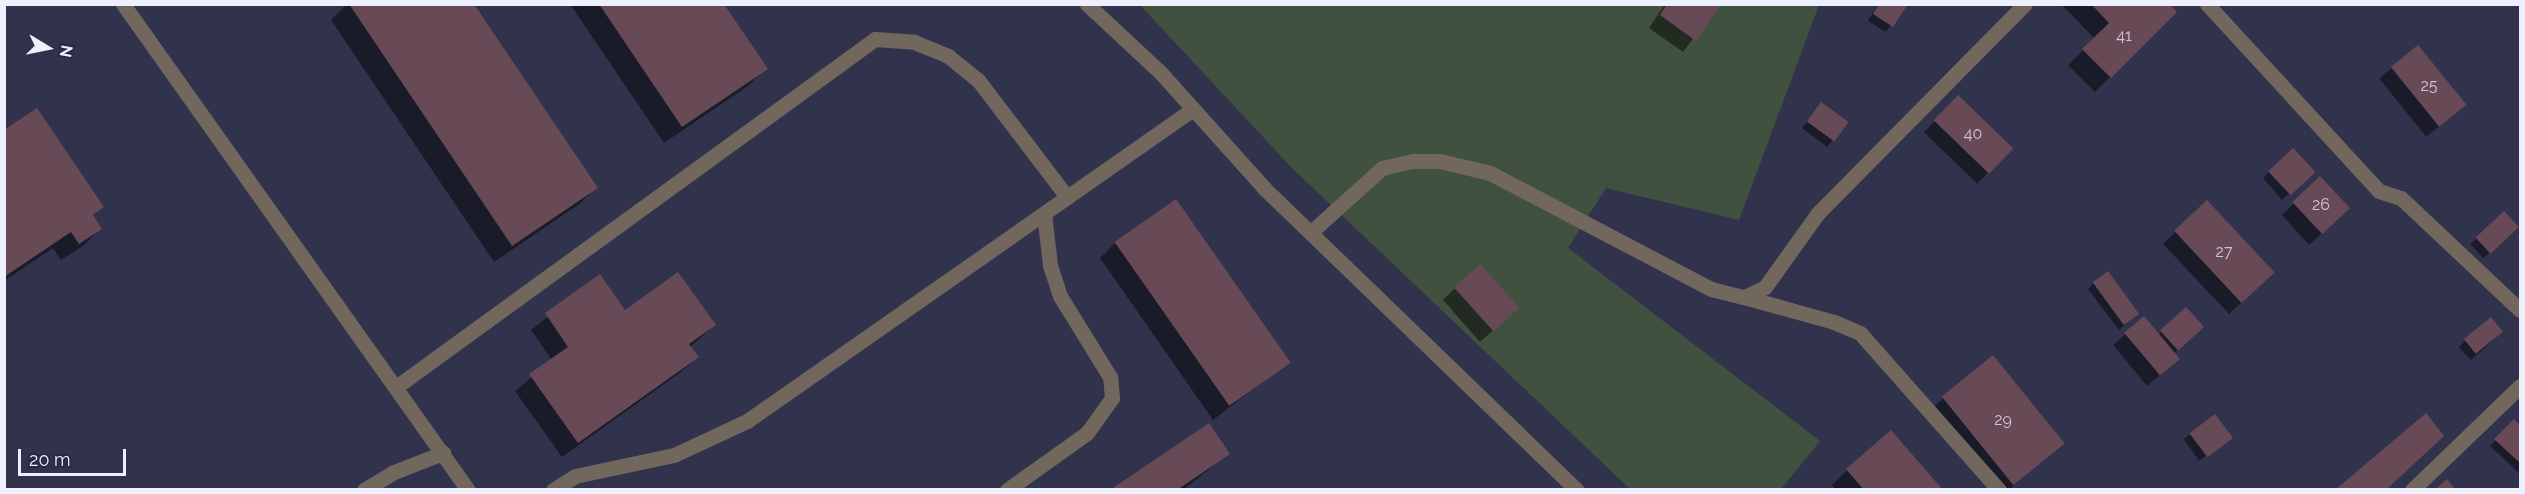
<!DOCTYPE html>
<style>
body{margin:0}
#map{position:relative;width:2525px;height:494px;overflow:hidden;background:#31334d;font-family:Raleway,sans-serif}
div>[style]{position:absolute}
.green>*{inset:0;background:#41513f}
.shadow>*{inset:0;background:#0007;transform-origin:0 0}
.building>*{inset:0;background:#684956;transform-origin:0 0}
.minor>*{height:15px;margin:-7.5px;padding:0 7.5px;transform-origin:7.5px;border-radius:7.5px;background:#72675d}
span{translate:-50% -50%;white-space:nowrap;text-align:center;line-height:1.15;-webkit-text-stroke:4.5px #272943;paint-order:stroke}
.number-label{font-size:16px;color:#cdc6d4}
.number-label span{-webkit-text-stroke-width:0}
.frame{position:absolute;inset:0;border:6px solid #eff0fe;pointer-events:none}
.north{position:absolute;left:18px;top:18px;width:60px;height:60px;-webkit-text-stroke:4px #272943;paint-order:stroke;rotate:100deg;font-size:16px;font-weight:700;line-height:24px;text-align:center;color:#eff0fe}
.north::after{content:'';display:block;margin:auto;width:21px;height:27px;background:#eff0fe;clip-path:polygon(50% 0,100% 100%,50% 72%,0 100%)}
.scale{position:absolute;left:18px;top:449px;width:108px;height:27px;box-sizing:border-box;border:3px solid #eff0fe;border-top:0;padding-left:8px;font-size:18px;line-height:21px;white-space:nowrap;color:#eff0fe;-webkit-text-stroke:4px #272943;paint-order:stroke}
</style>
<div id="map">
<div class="green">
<i style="clip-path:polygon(1140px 5px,1819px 5px,1739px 220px,1606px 188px,1568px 248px,1820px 441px,1781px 489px,1630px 489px,1292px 168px)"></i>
</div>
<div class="shadow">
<i style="clip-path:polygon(347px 4px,472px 4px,596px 188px,578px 205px,494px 262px,331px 20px)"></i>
<i style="clip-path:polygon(570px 4px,722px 4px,766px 68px,748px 86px,664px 143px)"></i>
<i style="clip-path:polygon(1665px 4px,1719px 4px,1683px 52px,1649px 28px)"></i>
<i style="clip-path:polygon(1878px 4px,1906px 4px,1886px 32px,1868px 21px)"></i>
<i style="clip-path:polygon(2061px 4px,2168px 4px,2175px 12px,2095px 92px,2068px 65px,2095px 39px)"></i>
<i style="left:2418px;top:47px;width:75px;height:50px;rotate:51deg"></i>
<i style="left:1958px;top:97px;width:74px;height:49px;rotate:44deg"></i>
<i style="clip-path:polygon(1821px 104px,1832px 141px,1827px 147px,1802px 128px)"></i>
<i style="clip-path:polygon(4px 132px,102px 207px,92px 217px,100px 229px,83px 246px,61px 260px,53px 248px,4px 281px)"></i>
<i style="clip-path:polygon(2269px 172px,2307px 178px,2282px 200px,2263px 178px)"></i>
<i style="clip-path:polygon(2206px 202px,2261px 284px,2229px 314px,2163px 244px)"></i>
<i style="clip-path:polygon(2293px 204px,2336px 220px,2309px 245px,2282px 215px)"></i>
<i style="left:2504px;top:213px;width:19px;height:46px;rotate:47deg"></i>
<i style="clip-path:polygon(1115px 243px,1289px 362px,1213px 420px,1100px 258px)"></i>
<i style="clip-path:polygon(600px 276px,625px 312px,715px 325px,690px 347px,697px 357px,681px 372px,562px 457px,515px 391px,552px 360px,531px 330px)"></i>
<i style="clip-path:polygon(2094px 283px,2137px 314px,2119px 330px,2088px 289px)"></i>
<i style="clip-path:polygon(1455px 288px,1506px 319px,1480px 342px,1443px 300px)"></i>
<i style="clip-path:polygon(2186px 310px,2196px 333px,2173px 354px,2178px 359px,2147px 386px,2113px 345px,2144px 318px,2158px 335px)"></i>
<i style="clip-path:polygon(2496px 338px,2471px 360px,2459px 347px,2465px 341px)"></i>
<i style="clip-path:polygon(1943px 398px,2062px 443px,2009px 490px,1989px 490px,1928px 413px)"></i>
<i style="left:2215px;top:416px;width:27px;height:39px;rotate:54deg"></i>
<i style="clip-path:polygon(2514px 421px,2520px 427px,2519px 473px,2490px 446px)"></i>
<i style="clip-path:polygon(1228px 454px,1183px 490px,1113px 490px)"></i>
<i style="clip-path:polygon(1847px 470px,1941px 490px,1836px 490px,1832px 485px)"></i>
</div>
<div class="building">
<i style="clip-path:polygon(349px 4px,474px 4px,598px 188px,512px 246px)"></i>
<i style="clip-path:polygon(599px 4px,724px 4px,768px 69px,682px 127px)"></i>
<i style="clip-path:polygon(1667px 4px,1721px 4px,1696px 41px,1660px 15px)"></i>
<i style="clip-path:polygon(1879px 4px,1908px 4px,1893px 27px,1873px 14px)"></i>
<i style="clip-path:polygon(2091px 4px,2170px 4px,2177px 12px,2111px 78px,2082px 49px,2109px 23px)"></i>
<i style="left:2418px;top:45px;width:77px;height:35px;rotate:51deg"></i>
<i style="left:1958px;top:95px;width:77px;height:35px;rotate:44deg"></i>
<i style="left:1821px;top:102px;width:34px;height:24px;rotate:36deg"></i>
<i style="clip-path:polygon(37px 108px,104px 207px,93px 215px,102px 229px,79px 244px,71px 232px,4px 277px,4px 130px)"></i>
<i style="left:2293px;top:148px;width:33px;height:34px;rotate:47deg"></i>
<i style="left:2320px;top:176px;width:44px;height:38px;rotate:47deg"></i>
<i style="left:1176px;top:199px;width:200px;height:75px;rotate:55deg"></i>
<i style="left:2207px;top:200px;width:99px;height:45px;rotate:47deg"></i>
<i style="left:2504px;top:211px;width:22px;height:39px;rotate:47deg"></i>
<i style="left:1480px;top:264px;width:59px;height:35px;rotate:48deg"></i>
<i style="left:2108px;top:271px;width:53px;height:19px;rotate:54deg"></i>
<i style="clip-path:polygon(678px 272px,716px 325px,689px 344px,699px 357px,578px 443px,529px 374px,568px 347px,545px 313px,600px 274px,625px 310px)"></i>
<i style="left:2186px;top:307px;width:27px;height:35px;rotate:48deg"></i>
<i style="left:2144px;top:316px;width:56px;height:26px;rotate:50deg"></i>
<i style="left:2491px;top:317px;width:19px;height:35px;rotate:51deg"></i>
<i style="left:1993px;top:355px;width:114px;height:66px;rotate:51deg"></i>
<i style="clip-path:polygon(2426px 413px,2444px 436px,2386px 490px,2335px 490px)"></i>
<i style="left:2215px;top:414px;width:30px;height:32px;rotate:53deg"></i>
<i style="clip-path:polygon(2514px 419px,2520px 425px,2520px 463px,2494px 439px)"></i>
<i style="clip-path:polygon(1209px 423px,1230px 454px,1177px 490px,1110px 490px)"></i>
<i style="clip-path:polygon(1891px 430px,1943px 490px,1864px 490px,1846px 469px)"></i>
<i style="clip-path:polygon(2447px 479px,2456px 490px,2435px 490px)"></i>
</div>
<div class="minor">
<i style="left:123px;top:4px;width:596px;rotate:54.63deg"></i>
<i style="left:1087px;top:4px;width:100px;rotate:43deg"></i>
<i style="left:1160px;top:72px;width:156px;rotate:48.1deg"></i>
<i style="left:1264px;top:188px;width:435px;rotate:44deg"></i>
<i style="left:2207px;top:4px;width:254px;rotate:47.4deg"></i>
<i style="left:2379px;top:191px;width:23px;rotate:18deg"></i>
<i style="left:2401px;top:198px;width:163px;rotate:43.3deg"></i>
<i style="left:1311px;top:232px;width:96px;rotate:-42deg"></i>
<i style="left:1382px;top:168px;width:32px;rotate:-13deg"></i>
<i style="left:1413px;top:161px;width:27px"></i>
<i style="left:1440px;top:161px;width:51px;rotate:13.5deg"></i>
<i style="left:1490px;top:173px;width:250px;rotate:27.7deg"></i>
<i style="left:1711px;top:289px;width:34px;rotate:14deg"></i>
<i style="left:1744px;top:297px;width:23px;rotate:-25deg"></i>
<i style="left:1765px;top:287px;width:91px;rotate:-54.4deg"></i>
<i style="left:1818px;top:213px;width:294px;rotate:-45.3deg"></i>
<i style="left:1744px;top:297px;width:93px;rotate:15.5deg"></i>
<i style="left:1834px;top:322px;width:28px;rotate:23deg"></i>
<i style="left:1860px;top:333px;width:210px;rotate:48.5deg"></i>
<i style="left:396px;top:387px;width:592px;rotate:-36deg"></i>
<i style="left:875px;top:39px;width:39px;rotate:4deg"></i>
<i style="left:914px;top:42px;width:37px;rotate:22deg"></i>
<i style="left:948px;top:56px;width:38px;rotate:39deg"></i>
<i style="left:978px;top:80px;width:147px;rotate:52.7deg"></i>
<i style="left:364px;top:490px;width:35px;rotate:-31deg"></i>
<i style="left:394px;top:472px;width:53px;rotate:-21.2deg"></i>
<i style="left:553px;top:490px;width:26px;rotate:-32deg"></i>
<i style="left:575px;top:476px;width:101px;rotate:-12deg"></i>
<i style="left:674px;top:455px;width:81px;rotate:-25deg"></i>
<i style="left:747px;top:421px;width:544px;rotate:-34.97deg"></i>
<i style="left:1007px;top:490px;width:98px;rotate:-35.5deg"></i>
<i style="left:1087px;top:433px;width:43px;rotate:-54.5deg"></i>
<i style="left:1112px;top:398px;width:21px;rotate:-95deg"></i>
<i style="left:1110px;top:377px;width:95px;rotate:-121.7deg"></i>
<i style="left:1060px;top:296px;width:33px;rotate:-108deg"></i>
<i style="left:1050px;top:265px;width:52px;rotate:-96.6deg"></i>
<i style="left:2412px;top:490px;width:150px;rotate:-43.9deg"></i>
</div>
<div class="number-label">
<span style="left:2124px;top:36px">41</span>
<span style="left:2429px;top:86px">25</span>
<span style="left:1973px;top:134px">40</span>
<span style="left:2321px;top:205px">26</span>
<span style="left:2224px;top:252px">27</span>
<span style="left:2003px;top:420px">29</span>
</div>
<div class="frame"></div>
<div class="north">N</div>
<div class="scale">20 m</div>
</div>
